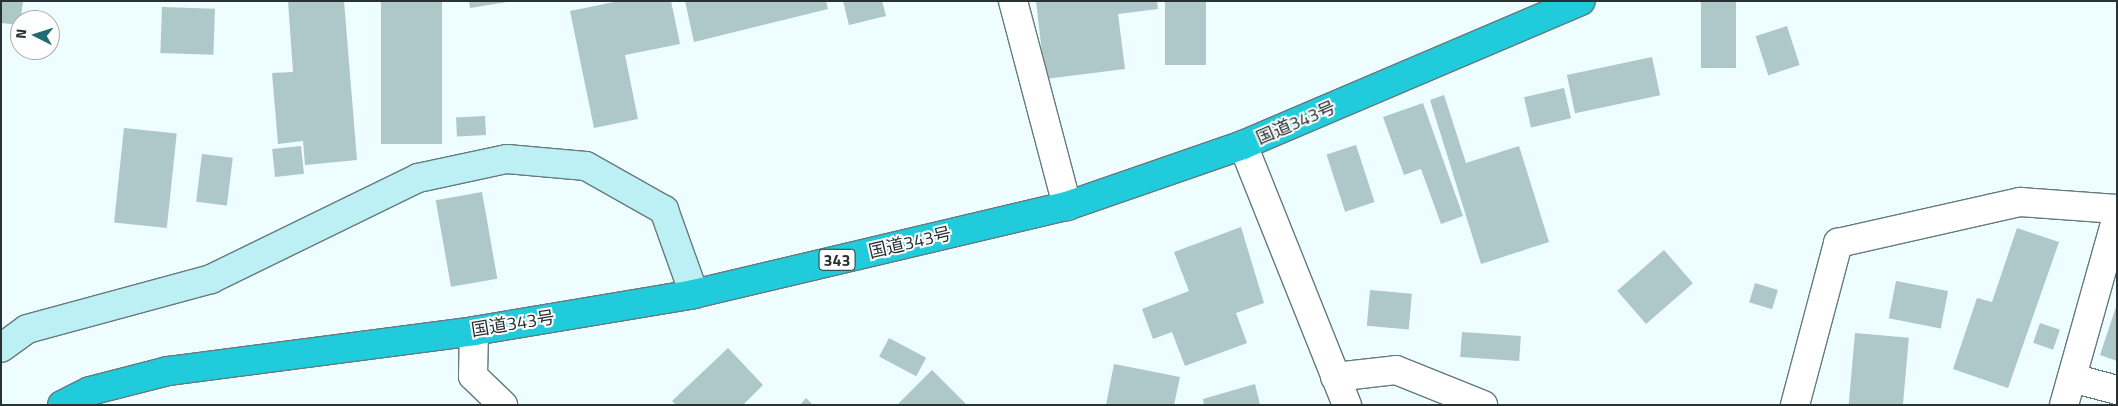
<!DOCTYPE html>
<meta charset="utf-8">
<style>
body{margin:0}
#map{position:relative;width:2118px;height:406px;overflow:hidden;background:#eefdff;font-family:"Titillium Web","Noto Sans JP",sans-serif}
div>[style]{position:absolute}
.building>*{inset:0;background:#aec7c9;transform-origin:0 0}
.roads{filter:drop-shadow(1px 0 #647a7d) drop-shadow(-1px 0 #647a7d) drop-shadow(0 1px #647a7d) drop-shadow(0 -1px #647a7d)}
.street>*{height:28px;margin:-14px;padding:0 14px;transform-origin:14px;border-radius:14px;background:#fff}
.secondary>*{height:28px;margin:-14px;padding:0 14px;transform-origin:14px;border-radius:14px;background:#bcf0f4}
.highway>*{height:28px;margin:-14px;padding:0 14px;transform-origin:14px;border-radius:14px;background:#20ccdc}
span{translate:-50% -50%;white-space:nowrap;text-align:center;line-height:1.15;-webkit-text-stroke:4px #fff;paint-order:stroke}
.shield-label span{padding:1px 4px;background:#fff;border:1px solid;border-radius:4px;-webkit-text-stroke-width:0}
.shield-label{font-size:16px;color:#283233;font-weight:700}
.street-label{font-size:18px;color:#283233}
.frame{position:absolute;inset:0;border:2px solid #283233;pointer-events:none}
.north{position:absolute;left:10px;top:10px;width:50px;height:50px;box-sizing:border-box;background:#fff;border:1px solid #a9adad;border-radius:50%;rotate:275deg;font-size:14px;font-weight:700;line-height:20px;text-align:center;color:#283233}
.north::after{content:'';display:block;margin:auto;width:18px;height:22px;background:#216c73;clip-path:polygon(50% 0,100% 100%,50% 72%,0 100%)}
</style>
<div id="map">
<div class="building">
<i style="clip-path:polygon(1px 1px,23px 1px,20px 25px,1px 23px)"></i>
<i style="clip-path:polygon(288px 1px,344px 1px,357px 160px,305px 165px,303px 141px,278px 144px,272px 73px,293px 72px)"></i>
<i style="left:381px;top:1px;width:61px;height:143px"></i>
<i style="clip-path:polygon(469px 1px,507px 1px,507px 2px,470px 8px)"></i>
<i style="clip-path:polygon(619px 1px,671px 1px,680px 44px,625px 55px,638px 119px,594px 128px,570px 11px)"></i>
<i style="clip-path:polygon(685px 1px,826px 1px,828px 9px,694px 42px)"></i>
<i style="clip-path:polygon(843px 1px,882px 1px,886px 16px,849px 25px)"></i>
<i style="clip-path:polygon(1036px 1px,1157px 1px,1158px 9px,1118px 14px,1125px 69px,1045px 79px)"></i>
<i style="left:1165px;top:1px;width:41px;height:64px"></i>
<i style="left:1701px;top:1px;width:35px;height:67px"></i>
<i style="left:162px;top:7px;width:53px;height:46px;rotate:2deg"></i>
<i style="left:1787px;top:26px;width:41px;height:33px;rotate:72deg"></i>
<i style="left:1652px;top:57px;width:39px;height:87px;rotate:78deg"></i>
<i style="left:1564px;top:88px;width:31px;height:41px;rotate:77deg"></i>
<i style="clip-path:polygon(1444px 95px,1466px 163px,1519px 146px,1549px 242px,1481px 264px,1430px 100px)"></i>
<i style="clip-path:polygon(1423px 103px,1463px 216px,1441px 224px,1421px 169px,1404px 175px,1383px 117px)"></i>
<i style="left:485px;top:116px;width:19px;height:29px;rotate:87deg"></i>
<i style="left:124px;top:128px;width:53px;height:95px;rotate:6deg"></i>
<i style="left:1356px;top:145px;width:60px;height:31px;rotate:72deg"></i>
<i style="left:301px;top:146px;width:28px;height:29px;rotate:84deg"></i>
<i style="left:202px;top:154px;width:31px;height:48px;rotate:7deg"></i>
<i style="left:482px;top:192px;width:88px;height:47px;rotate:80deg"></i>
<i style="clip-path:polygon(1241px 227px,1264px 303px,1236px 313px,1247px 343px,1185px 366px,1172px 332px,1153px 339px,1142px 309px,1189px 291px,1174px 252px)"></i>
<i style="clip-path:polygon(2017px 228px,2059px 242px,2008px 388px,1953px 369px,1977px 298px,1992px 302px)"></i>
<i style="left:1664px;top:250px;width:44px;height:62px;rotate:49deg"></i>
<i style="left:1896px;top:281px;width:53px;height:38px;rotate:11deg"></i>
<i style="left:1755px;top:283px;width:24px;height:20px;rotate:17deg"></i>
<i style="left:1370px;top:290px;width:42px;height:36px;rotate:5deg"></i>
<i style="clip-path:polygon(2116px 307px,2117px 307px,2117px 361px,2100px 355px)"></i>
<i style="left:2040px;top:323px;width:21px;height:21px;rotate:19deg"></i>
<i style="left:1462px;top:332px;width:59px;height:25px;rotate:4deg"></i>
<i style="left:1855px;top:333px;width:54px;height:72px;rotate:5deg"></i>
<i style="left:889px;top:338px;width:42px;height:21px;rotate:28deg"></i>
<i style="clip-path:polygon(728px 348px,763px 385px,743px 405px,676px 405px,672px 401px)"></i>
<i style="clip-path:polygon(1114px 364px,1180px 377px,1174px 405px,1106px 405px)"></i>
<i style="clip-path:polygon(932px 370px,967px 405px,897px 405px)"></i>
<i style="clip-path:polygon(1255px 384px,1260px 405px,1204px 405px,1203px 399px)"></i>
<i style="clip-path:polygon(806px 398px,813px 405px,800px 405px)"></i>
</div>
<div class="roads">
<div class="street">
<i style="left:1013px;top:1px;width:212px;rotate:75.2deg"></i>
<i style="left:1243px;top:145px;width:280px;rotate:68.2deg"></i>
<i style="left:474px;top:331px;width:45px;rotate:91.3deg"></i>
<i style="left:473px;top:376px;width:42px;rotate:44deg"></i>
<i style="left:1335px;top:377px;width:61px;rotate:-6.5deg"></i>
<i style="left:1396px;top:370px;width:94px;rotate:21.9deg"></i>
<i style="left:2072px;top:378px;width:47px;rotate:14.9deg"></i>
<i style="left:1795px;top:405px;width:168px;rotate:-75.1deg"></i>
<i style="left:1838px;top:243px;width:187px;rotate:-12.7deg"></i>
<i style="left:2020px;top:202px;width:97px;rotate:4.1deg"></i>
<i style="left:2064px;top:405px;width:196px;rotate:-74.3deg"></i>
</div>
<div class="secondary">
<i style="left:1px;top:348px;width:32px;rotate:-36deg"></i>
<i style="left:27px;top:329px;width:191px;rotate:-15.2deg"></i>
<i style="left:211px;top:279px;width:230px;rotate:-26deg"></i>
<i style="left:418px;top:178px;width:91px;rotate:-12.1deg"></i>
<i style="left:507px;top:159px;width:79px;rotate:5.1deg"></i>
<i style="left:586px;top:166px;width:90px;rotate:29.4deg"></i>
<i style="left:664px;top:210px;width:89px;rotate:70.3deg"></i>
</div>
<div class="highway">
<i style="left:62px;top:405px;width:31px;rotate:-27deg"></i>
<i style="left:90px;top:391px;width:81px;rotate:-14.4deg"></i>
<i style="left:168px;top:371px;width:309px;rotate:-7.4deg"></i>
<i style="left:474px;top:331px;width:223px;rotate:-9.5deg"></i>
<i style="left:694px;top:294px;width:383px;rotate:-13.3deg"></i>
<i style="left:1067px;top:206px;width:186px;rotate:-19.1deg"></i>
<i style="left:1243px;top:145px;width:367px;rotate:-23.1deg"></i>
</div>
</div>
<div class="shield-label">
<span style="left:837px;top:260px">343</span>
</div>
<div class="street-label">
<span style="left:1296px;top:123px;rotate:-23deg">国道343号</span>
<span style="left:910px;top:243px;rotate:-13deg">国道343号</span>
<span style="left:513px;top:324px;rotate:-9deg">国道343号</span>
</div>
<div class="frame"></div>
<div class="north">N</div>
</div>
